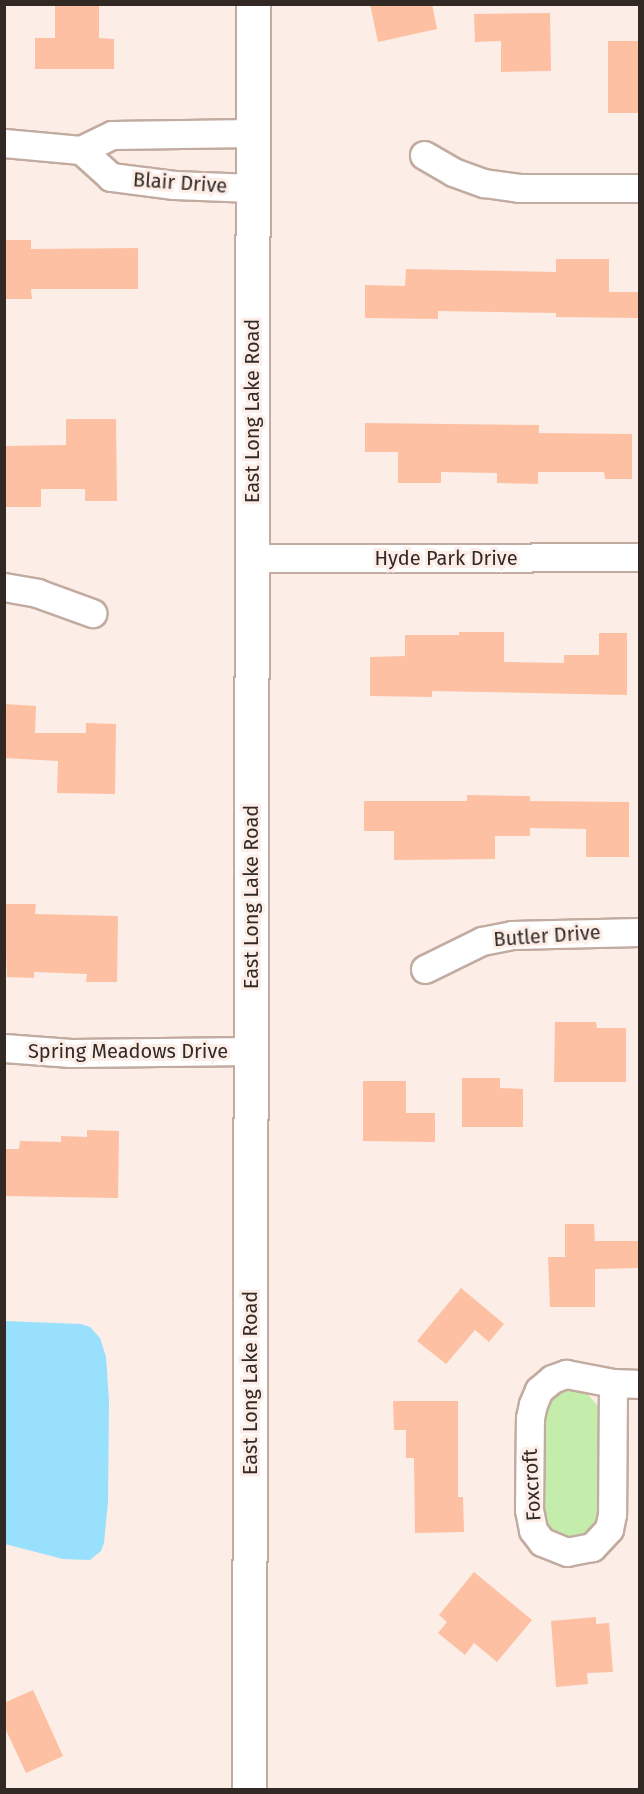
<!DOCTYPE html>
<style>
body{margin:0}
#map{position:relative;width:644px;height:1794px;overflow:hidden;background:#fcede7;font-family:"Fira Sans",sans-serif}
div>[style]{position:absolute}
.green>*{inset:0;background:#c4ecaa}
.water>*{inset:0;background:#99e0fc}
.building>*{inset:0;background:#fdc0a3;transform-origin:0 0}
.roads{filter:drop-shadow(2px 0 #c2aba0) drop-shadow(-2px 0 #c2aba0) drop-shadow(0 2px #c2aba0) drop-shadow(0 -2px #c2aba0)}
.street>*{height:27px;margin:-13.5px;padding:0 13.5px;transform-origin:13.5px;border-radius:13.5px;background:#fff}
.secondary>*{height:33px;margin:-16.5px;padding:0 16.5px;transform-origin:16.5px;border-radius:16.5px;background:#fff}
span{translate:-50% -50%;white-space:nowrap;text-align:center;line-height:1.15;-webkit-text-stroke:6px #fcede7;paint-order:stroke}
.street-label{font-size:20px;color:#322925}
.frame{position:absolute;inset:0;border:6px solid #322925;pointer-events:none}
</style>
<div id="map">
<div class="green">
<i style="clip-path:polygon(567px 1387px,583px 1389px,599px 1407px,599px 1519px,587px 1534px,565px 1540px,545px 1528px,540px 1509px,542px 1412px,545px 1402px)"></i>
</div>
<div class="water">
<i style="clip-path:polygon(5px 1321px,81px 1324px,90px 1327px,100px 1338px,106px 1357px,109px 1401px,108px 1502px,104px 1543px,101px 1551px,90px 1560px,63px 1559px,5px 1544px)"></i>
</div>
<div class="building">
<i style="clip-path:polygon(55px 4px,99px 4px,99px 38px,114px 39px,114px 69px,35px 69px,35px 38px,55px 38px)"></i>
<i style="clip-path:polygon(370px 4px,432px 4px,437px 29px,378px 42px)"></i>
<i style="clip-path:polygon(550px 13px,551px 71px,501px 72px,501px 41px,475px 42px,474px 14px)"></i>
<i style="left:639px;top:41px;width:72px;height:31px;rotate:90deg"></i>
<i style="clip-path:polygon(4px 240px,31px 240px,31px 249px,138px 248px,138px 289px,31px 289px,32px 299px,4px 299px)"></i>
<i style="clip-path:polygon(556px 259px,609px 259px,609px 292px,639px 292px,639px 318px,556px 317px,556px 313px,438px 311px,438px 319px,365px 318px,365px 285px,405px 286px,406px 269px,556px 272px)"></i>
<i style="clip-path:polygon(66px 419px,116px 419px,117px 501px,85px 501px,85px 489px,41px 489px,41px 507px,4px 507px,4px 446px,66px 445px)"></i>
<i style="clip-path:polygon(365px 423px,539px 425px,539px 433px,632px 434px,632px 479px,605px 479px,604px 472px,538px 472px,538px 484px,497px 483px,497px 473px,441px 472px,441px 483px,398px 483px,398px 452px,365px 452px)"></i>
<i style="clip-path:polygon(459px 632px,504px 632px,504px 662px,564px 663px,564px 655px,599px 655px,599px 633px,627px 633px,627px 695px,432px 691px,432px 697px,370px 696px,370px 657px,405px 656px,405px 635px,459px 635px)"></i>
<i style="clip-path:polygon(4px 704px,36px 706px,35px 733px,86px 733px,86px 723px,116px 724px,115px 794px,57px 793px,58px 761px,4px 758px)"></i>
<i style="clip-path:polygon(467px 795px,530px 796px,530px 801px,629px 802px,629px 857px,586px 857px,586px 829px,530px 828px,530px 836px,495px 836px,495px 859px,394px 860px,394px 831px,364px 831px,364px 801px,467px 801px)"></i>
<i style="clip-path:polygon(4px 904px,36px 904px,35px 914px,118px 916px,117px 982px,86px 982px,87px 974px,34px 972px,34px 978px,7px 977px)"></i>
<i style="clip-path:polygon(555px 1022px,596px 1022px,597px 1028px,626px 1028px,626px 1082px,554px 1082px)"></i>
<i style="clip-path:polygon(462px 1078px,500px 1078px,500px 1088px,523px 1089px,523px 1127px,462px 1127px)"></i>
<i style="clip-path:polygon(363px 1081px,406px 1081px,406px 1113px,435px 1113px,435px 1142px,363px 1141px)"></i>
<i style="clip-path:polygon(87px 1130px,119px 1131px,118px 1198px,4px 1196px,4px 1149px,19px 1149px,20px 1141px,61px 1142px,61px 1136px,87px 1137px)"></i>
<i style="clip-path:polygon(565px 1224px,594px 1224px,595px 1241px,639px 1241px,639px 1268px,595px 1269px,595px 1307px,550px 1307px,548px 1257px,565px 1257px)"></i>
<i style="clip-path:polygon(461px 1288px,504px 1324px,489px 1342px,475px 1330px,446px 1364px,417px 1341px)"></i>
<i style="clip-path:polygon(393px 1401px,458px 1401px,458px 1497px,463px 1497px,464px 1532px,415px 1533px,414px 1458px,406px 1458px,406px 1430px,394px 1430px)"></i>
<i style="clip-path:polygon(474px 1572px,532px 1620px,497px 1662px,474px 1643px,465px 1655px,438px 1633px,447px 1622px,439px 1615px)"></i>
<i style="clip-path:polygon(596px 1617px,596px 1624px,609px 1623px,613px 1672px,587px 1673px,588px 1684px,556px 1687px,551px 1621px)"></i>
<i style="clip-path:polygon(33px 1690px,63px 1756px,26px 1773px,4px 1726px,4px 1703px)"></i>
</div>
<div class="roads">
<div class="street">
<i style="left:4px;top:143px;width:77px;rotate:5.2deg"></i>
<i style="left:424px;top:155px;width:34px;rotate:30deg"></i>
<i style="left:453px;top:172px;width:33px;rotate:20deg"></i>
<i style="left:484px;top:183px;width:35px;rotate:8deg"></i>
<i style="left:519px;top:188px;width:121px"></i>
<i style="left:253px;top:188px;width:79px;rotate:-177.8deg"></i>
<i style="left:174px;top:185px;width:64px;rotate:-172.8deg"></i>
<i style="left:111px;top:177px;width:40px;rotate:-138deg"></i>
<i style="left:81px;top:150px;width:34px;rotate:-26deg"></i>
<i style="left:112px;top:135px;width:141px;rotate:-0.8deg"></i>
<i style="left:252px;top:558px;width:388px;rotate:-0.1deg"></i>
<i style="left:4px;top:587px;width:34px;rotate:10deg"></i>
<i style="left:37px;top:593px;width:59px;rotate:20deg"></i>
<i style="left:425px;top:969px;width:64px;rotate:-26.2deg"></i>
<i style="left:482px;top:941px;width:31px;rotate:-11deg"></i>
<i style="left:512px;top:935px;width:128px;rotate:-1.3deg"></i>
<i style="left:4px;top:1048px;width:67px;rotate:4.3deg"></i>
<i style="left:71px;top:1053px;width:180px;rotate:-0.6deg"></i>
<i style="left:566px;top:1374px;width:48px;rotate:10.8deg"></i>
<i style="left:613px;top:1383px;width:131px;rotate:90.4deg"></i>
<i style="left:612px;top:1514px;width:15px;rotate:101deg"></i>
<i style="left:609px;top:1529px;width:25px;rotate:133deg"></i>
<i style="left:592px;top:1547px;width:25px;rotate:169deg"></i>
<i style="left:567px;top:1552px;width:27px;rotate:-158deg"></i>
<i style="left:542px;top:1542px;width:15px;rotate:-127deg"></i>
<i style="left:533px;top:1530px;width:20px;rotate:-101deg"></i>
<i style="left:529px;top:1510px;width:92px;rotate:-89.4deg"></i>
<i style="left:530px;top:1418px;width:14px;rotate:-78deg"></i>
<i style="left:533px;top:1404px;width:15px;rotate:-67deg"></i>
<i style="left:539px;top:1390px;width:17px;rotate:-40deg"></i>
<i style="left:552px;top:1379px;width:15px;rotate:-20deg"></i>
<i style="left:613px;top:1383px;width:27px;rotate:2deg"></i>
</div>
<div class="secondary">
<i style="left:249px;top:1790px;width:1786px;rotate:-89.87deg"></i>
</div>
</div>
<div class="street-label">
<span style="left:180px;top:183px;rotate:4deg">Blair Drive</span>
<span style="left:252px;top:411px;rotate:-90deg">East Long Lake Road</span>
<span style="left:446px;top:558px">Hyde Park Drive</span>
<span style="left:251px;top:897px;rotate:-90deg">East Long Lake Road</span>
<span style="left:547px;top:936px;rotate:-4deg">Butler Drive</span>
<span style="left:128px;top:1051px">Spring Meadows Drive</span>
<span style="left:250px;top:1383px;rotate:-90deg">East Long Lake Road</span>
<span style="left:532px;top:1485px;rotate:-93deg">Foxcroft</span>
</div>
<div class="frame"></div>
</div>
